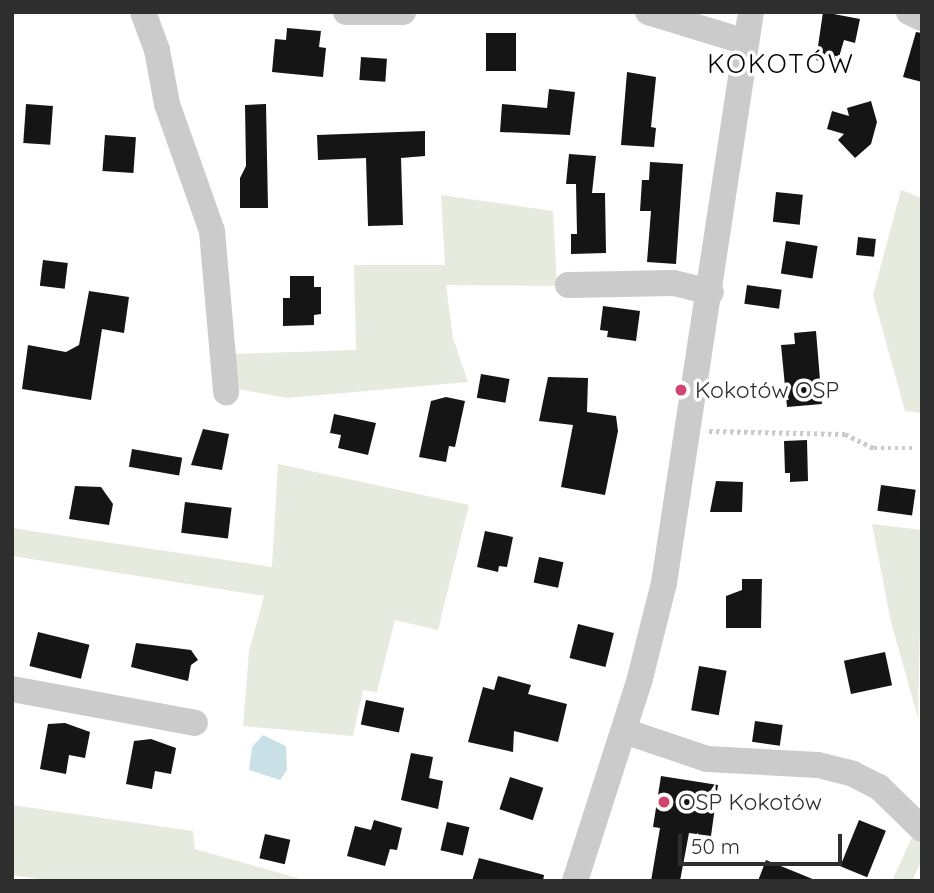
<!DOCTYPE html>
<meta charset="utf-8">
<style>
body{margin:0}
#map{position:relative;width:934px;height:893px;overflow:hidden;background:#fff;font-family:Quicksand,sans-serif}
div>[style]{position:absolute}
.green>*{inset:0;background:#e7eade}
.water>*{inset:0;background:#c9e1e6}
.building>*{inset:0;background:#151515;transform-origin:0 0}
.path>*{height:4.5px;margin-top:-2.25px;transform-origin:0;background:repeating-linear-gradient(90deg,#cbcbcb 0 3.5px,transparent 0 7px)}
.minor>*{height:26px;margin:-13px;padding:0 13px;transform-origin:13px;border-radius:13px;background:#cbcbcb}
.dots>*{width:19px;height:19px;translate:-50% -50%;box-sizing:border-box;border:4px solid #fff;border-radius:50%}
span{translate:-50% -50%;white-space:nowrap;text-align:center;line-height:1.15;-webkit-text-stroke:7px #fff;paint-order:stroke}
.poi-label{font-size:23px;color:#2e2e2e}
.left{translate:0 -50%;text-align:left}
.quarter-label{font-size:26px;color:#000;letter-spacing:2px}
.frame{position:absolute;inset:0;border:14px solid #2e2e2e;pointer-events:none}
.scale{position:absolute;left:678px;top:834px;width:164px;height:32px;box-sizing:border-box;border:4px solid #2e2e2e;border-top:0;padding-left:9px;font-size:21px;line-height:24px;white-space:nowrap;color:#2e2e2e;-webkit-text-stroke:5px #fff;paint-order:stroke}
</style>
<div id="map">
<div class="green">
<i style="clip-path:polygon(901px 190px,922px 198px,922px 413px,905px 411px,873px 295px)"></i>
<i style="clip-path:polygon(441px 195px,553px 211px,557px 286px,446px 285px,453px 338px,468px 382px,287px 398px,233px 388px,233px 354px,356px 350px,354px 265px,445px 265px)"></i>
<i style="clip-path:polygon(278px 464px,469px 505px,438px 630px,395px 620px,377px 692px,363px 690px,353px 736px,243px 726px,249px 651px,264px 596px,12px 556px,12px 528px,272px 567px)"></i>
<i style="clip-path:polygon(872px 524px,922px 530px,918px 718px,891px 622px)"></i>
<i style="clip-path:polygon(12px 805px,193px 831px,195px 849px,308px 881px,52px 881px,12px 875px)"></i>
<i style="clip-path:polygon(913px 835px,922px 846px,922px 860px,912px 881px,892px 881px)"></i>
</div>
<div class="water">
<i style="clip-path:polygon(263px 735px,286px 746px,287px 770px,280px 780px,249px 770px,252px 747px)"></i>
</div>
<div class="building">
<i style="clip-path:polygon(823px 12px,860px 19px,855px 43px,844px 40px,837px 64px,816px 60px)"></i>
<i style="clip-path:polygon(287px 28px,321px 31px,319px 47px,326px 48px,323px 77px,272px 72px,275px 39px,286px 40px)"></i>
<i style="clip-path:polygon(916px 32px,922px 33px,922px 82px,903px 77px)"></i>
<i style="left:486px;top:33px;width:30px;height:38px"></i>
<i style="left:361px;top:57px;width:26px;height:23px;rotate:4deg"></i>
<i style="clip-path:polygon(627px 72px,656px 77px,651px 127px,656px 128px,654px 147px,621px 145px)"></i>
<i style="clip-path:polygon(549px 89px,575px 92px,570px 135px,500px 132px,502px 104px,547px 108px)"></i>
<i style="clip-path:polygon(871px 101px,877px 122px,871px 144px,855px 158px,838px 140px,844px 134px,827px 129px,832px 111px,849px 116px,847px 108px)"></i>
<i style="left:26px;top:104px;width:27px;height:39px;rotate:4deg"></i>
<i style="clip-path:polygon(266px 104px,268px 208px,240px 208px,240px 178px,246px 166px,245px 105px)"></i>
<i style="clip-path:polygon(425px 131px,425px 156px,401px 158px,403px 225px,368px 226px,366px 158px,318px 160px,317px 135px)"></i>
<i style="left:105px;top:135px;width:31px;height:36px;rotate:4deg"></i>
<i style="clip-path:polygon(569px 154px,596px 156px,592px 193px,605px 193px,606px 253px,571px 254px,571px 234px,577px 234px,576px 184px,566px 184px)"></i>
<i style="clip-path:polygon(650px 162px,683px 164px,676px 264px,647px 262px,651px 211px,640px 211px,642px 180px,649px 180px)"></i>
<i style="left:776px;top:192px;width:27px;height:30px;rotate:6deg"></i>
<i style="left:858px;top:237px;width:18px;height:18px;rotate:6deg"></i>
<i style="left:786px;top:241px;width:32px;height:33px;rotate:9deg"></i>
<i style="left:43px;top:260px;width:25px;height:26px;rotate:7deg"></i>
<i style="clip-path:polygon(290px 276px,314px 276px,314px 287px,321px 287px,321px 314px,314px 315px,314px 325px,283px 326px,283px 298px,290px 298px)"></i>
<i style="left:747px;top:285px;width:35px;height:19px;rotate:8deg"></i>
<i style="clip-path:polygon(89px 291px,129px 297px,124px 333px,102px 329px,91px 400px,22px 389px,28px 345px,66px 352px,79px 345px)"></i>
<i style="clip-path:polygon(603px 306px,640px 311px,636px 341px,607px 337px,608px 331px,600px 330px)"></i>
<i style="clip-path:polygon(816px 331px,822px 404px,787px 407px,781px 345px,795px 344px,794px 333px)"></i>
<i style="left:481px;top:374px;width:29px;height:24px;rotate:10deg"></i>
<i style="clip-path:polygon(548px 377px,588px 378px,587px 412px,616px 416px,618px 431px,605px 495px,561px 487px,573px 425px,539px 421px)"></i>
<i style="clip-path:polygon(446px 397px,465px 401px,455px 447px,449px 446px,446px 462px,419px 457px,431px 401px)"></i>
<i style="clip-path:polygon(334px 414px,376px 423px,368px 455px,338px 448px,341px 435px,330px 433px)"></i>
<i style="clip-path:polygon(203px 429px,229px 434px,222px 470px,191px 465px)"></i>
<i style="clip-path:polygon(807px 440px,808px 481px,790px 482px,790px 473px,785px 473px,784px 441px)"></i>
<i style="left:132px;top:449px;width:51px;height:18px;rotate:10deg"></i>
<i style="clip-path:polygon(716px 481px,743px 482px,742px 512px,710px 512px)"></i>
<i style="left:881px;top:485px;width:35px;height:26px;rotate:8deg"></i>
<i style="clip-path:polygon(75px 486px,101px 487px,113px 504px,109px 525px,69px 519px)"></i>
<i style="left:185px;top:502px;width:47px;height:31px;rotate:7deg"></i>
<i style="clip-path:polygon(485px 531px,513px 537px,507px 567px,499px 566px,498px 572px,477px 567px)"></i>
<i style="left:539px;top:557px;width:25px;height:26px;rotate:12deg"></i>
<i style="clip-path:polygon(742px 579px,762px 579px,761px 628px,726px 628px,726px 596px,742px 590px)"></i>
<i style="left:578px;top:624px;width:37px;height:35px;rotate:14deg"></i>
<i style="left:38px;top:632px;width:53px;height:35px;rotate:14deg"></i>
<i style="clip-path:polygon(136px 643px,191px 650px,198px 660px,191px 665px,188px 681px,131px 667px)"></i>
<i style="left:885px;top:652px;width:34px;height:42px;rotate:78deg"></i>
<i style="left:699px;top:666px;width:28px;height:45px;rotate:10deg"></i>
<i style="clip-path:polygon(498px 676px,531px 685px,528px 694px,567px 704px,558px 742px,514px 731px,513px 752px,468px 742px,483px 687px,494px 690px)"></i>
<i style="left:366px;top:700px;width:39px;height:25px;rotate:12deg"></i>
<i style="left:755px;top:721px;width:28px;height:21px;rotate:8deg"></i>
<i style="clip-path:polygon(65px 723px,90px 732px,85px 758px,69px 755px,66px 774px,40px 769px,48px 724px)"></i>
<i style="clip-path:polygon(151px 739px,176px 748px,171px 774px,155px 771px,152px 789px,126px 784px,134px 741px)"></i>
<i style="clip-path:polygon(411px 753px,433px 757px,429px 778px,443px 781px,438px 809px,401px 800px)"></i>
<i style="clip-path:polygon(661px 776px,718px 785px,711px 836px,689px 833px,680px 881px,651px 881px,660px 828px,653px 827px)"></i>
<i style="left:510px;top:777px;width:35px;height:34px;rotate:18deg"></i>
<i style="clip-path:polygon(374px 820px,402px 828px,397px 850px,390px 849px,385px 866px,347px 856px,355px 826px,371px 830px)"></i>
<i style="left:859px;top:820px;width:29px;height:50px;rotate:22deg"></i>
<i style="left:447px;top:822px;width:23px;height:29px;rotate:13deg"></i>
<i style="left:265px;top:834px;width:26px;height:25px;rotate:13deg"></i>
<i style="clip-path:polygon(479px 858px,544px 875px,543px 881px,472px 881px)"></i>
<i style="clip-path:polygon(766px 860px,815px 880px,815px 881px,758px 881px)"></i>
</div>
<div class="path">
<i style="left:709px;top:431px;width:136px;rotate:1.3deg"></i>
<i style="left:845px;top:434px;width:32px;rotate:26deg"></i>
<i style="left:874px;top:448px;width:39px"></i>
</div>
<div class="minor">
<i style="left:143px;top:12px;width:40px;rotate:69.8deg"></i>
<i style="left:157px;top:50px;width:55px;rotate:79.5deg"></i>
<i style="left:167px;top:104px;width:135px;rotate:70.5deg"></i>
<i style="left:212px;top:231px;width:162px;rotate:85deg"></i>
<i style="left:346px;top:12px;width:57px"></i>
<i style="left:648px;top:12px;width:102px;rotate:17deg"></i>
<i style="left:909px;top:12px;width:14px;rotate:25deg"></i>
<i style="left:568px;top:285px;width:106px;rotate:-1.1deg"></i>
<i style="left:674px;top:283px;width:38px;rotate:14deg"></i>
<i style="left:12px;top:689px;width:186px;rotate:10.5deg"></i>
<i style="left:624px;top:731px;width:88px;rotate:18.6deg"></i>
<i style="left:707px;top:759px;width:111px;rotate:3.1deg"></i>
<i style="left:818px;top:765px;width:36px;rotate:14deg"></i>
<i style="left:853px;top:774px;width:29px;rotate:27deg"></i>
<i style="left:879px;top:787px;width:60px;rotate:44.3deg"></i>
<i style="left:575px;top:881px;width:213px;rotate:-72.2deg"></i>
<i style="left:640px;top:678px;width:98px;rotate:-75.8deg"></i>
<i style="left:664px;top:583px;width:578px;rotate:-81.34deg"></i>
</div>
<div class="dots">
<i style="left:681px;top:390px;background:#d14470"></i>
<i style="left:664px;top:802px;background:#d14470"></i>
</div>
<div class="poi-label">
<span class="left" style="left:695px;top:390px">Kokotów OSP</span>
<span class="left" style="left:678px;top:802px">OSP Kokotów</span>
</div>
<div class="quarter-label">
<span style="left:781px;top:64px">KOKOTÓW</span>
</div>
<div class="frame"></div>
<div class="scale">50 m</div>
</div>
